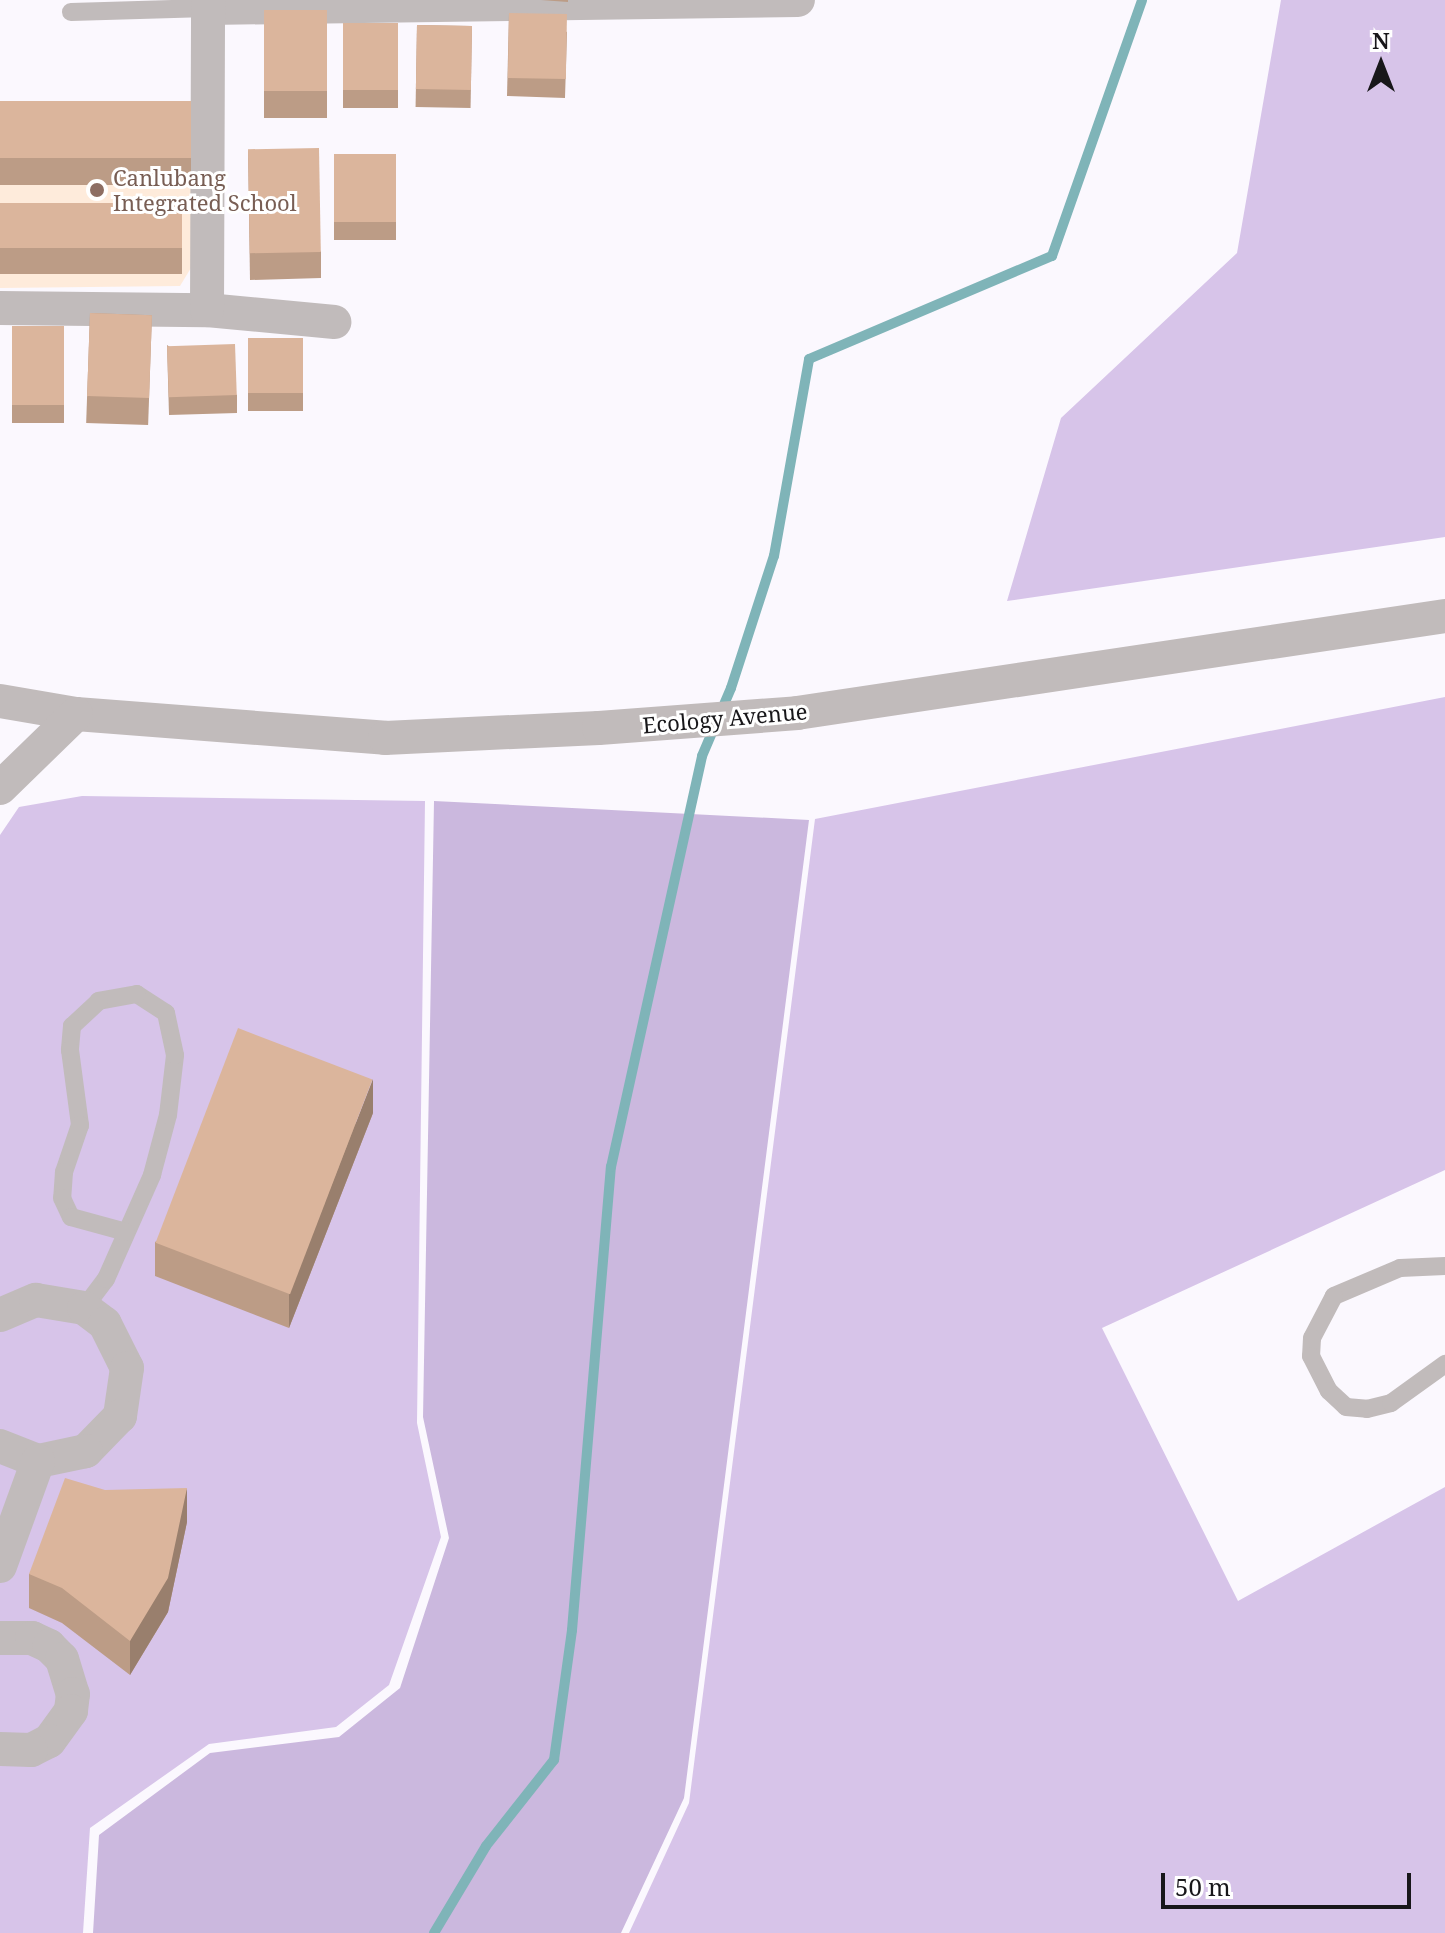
<!DOCTYPE html>
<style>
body{margin:0}
#map{position:relative;width:1445px;height:1933px;overflow:hidden;background:#fbf8fe;font-family:"Noto Serif",serif}
div>[style]{position:absolute}
.education>*{inset:0;background:#feebdb}
.green>*{inset:0;background:#d7c4e9}
.forest>*{inset:0;background:#cbb8de}
.stream>*{height:10px;margin:-5px;padding:0 5px;transform-origin:5px;border-radius:5px;background:#7fb4b8}
.lane>*{height:18px;margin:-9px;padding:0 9px;transform-origin:9px;border-radius:9px;background:#c1bbbb}
.street>*{height:34px;margin:-17px;padding:0 17px;transform-origin:17px;border-radius:17px;background:#c1bbbb}
.wall>*{inset:0;background:#bc9c86;transform-origin:0 0}
.shaded-wall>*{inset:0;background:#997f6d}
.building>*{inset:0;background:#dbb59c;transform-origin:0 0}
.dots>*{width:22px;height:22px;translate:-50% -50%;box-sizing:border-box;border:4px solid #fff;border-radius:50%}
span{translate:-50% -50%;white-space:nowrap;text-align:center;line-height:1.15;-webkit-text-stroke:6px #fff;paint-order:stroke}
.education-label{font-size:22px;color:#785e54}
.left{translate:0 -50%;text-align:left}
.street-label{font-size:22px;color:#18171a}
.north{position:absolute;left:1341px;top:24px;width:80px;height:80px;-webkit-text-stroke:6px #fff;paint-order:stroke;rotate:0deg;font-size:22px;font-weight:700;line-height:32px;text-align:center;color:#18171a}
.north::after{content:'';display:block;margin:auto;width:28px;height:36px;background:#18171a;clip-path:polygon(50% 0,100% 100%,50% 72%,0 100%)}
.scale{position:absolute;left:1161px;top:1873px;width:250px;height:36px;box-sizing:border-box;border:4px solid #18171a;border-top:0;padding-left:10px;font-size:24px;line-height:28px;white-space:nowrap;color:#18171a;-webkit-text-stroke:6px #fff;paint-order:stroke}
</style>
<div id="map">
<div class="education">
<i style="clip-path:polygon(196px 115px,194px 263px,180px 286px,0 288px,0 117px)"></i>
</div>
<div class="green">
<i style="clip-path:polygon(1281px 0,1445px 0,1445px 537px,1007px 601px,1061px 418px,1237px 253px)"></i>
<i style="clip-path:polygon(1445px 697px,1445px 1170px,1102px 1328px,1238px 1601px,1445px 1487px,1445px 1933px,629px 1933px,689px 1803px,815px 819px)"></i>
<i style="clip-path:polygon(82px 796px,425px 801px,417px 1423px,441px 1537px,389px 1685px,336px 1727px,209px 1744px,90px 1828px,83px 1933px,0 1933px,0 835px,19px 807px)"></i>
</div>
<div class="forest">
<i style="clip-path:polygon(434px 801px,809px 820px,684px 1798px,621px 1933px,93px 1933px,99px 1835px,210px 1753px,339px 1737px,400px 1688px,449px 1538px,423px 1417px)"></i>
</div>
<div class="stream">
<i style="left:434px;top:1933px;width:101px;rotate:-59.1deg"></i>
<i style="left:486px;top:1846px;width:110px;rotate:-51.7deg"></i>
<i style="left:554px;top:1760px;width:131px;rotate:-82.1deg"></i>
<i style="left:572px;top:1630px;width:465px;rotate:-85.2deg"></i>
<i style="left:611px;top:1167px;width:421px;rotate:-77.5deg"></i>
<i style="left:702px;top:756px;width:74px;rotate:-66.9deg"></i>
<i style="left:731px;top:688px;width:139px;rotate:-72deg"></i>
<i style="left:774px;top:556px;width:200px;rotate:-79.9deg"></i>
<i style="left:809px;top:359px;width:264px;rotate:-23deg"></i>
<i style="left:1052px;top:256px;width:271px;rotate:-70.6deg"></i>
</div>
<div class="lane">
<i style="left:71px;top:12px;width:137px;rotate:-1.7deg"></i>
<i style="left:1445px;top:1266px;width:45px;rotate:177.5deg"></i>
<i style="left:1400px;top:1268px;width:72px;rotate:157deg"></i>
<i style="left:1334px;top:1296px;width:47px;rotate:117.6deg"></i>
<i style="left:1312px;top:1338px;width:18px;rotate:93deg"></i>
<i style="left:1311px;top:1356px;width:39px;rotate:63deg"></i>
<i style="left:1329px;top:1391px;width:23px;rotate:43deg"></i>
<i style="left:1346px;top:1407px;width:21px;rotate:5deg"></i>
<i style="left:1367px;top:1409px;width:25px;rotate:-14deg"></i>
<i style="left:1391px;top:1403px;width:67px;rotate:-35.8deg"></i>
<i style="left:84px;top:1308px;width:36px;rotate:-53deg"></i>
<i style="left:106px;top:1279px;width:114px;rotate:-66.1deg"></i>
<i style="left:152px;top:1175px;width:62px;rotate:-75.1deg"></i>
<i style="left:168px;top:1115px;width:60px;rotate:-83.3deg"></i>
<i style="left:175px;top:1055px;width:43px;rotate:-102.1deg"></i>
<i style="left:166px;top:1013px;width:35px;rotate:-147deg"></i>
<i style="left:137px;top:994px;width:39px;rotate:170deg"></i>
<i style="left:99px;top:1001px;width:37px;rotate:137deg"></i>
<i style="left:72px;top:1026px;width:24px;rotate:95deg"></i>
<i style="left:70px;top:1050px;width:76px;rotate:82.4deg"></i>
<i style="left:80px;top:1125px;width:50px;rotate:108.8deg"></i>
<i style="left:64px;top:1172px;width:26px;rotate:94deg"></i>
<i style="left:62px;top:1198px;width:21px;rotate:65deg"></i>
<i style="left:71px;top:1217px;width:57px;rotate:15.3deg"></i>
</div>
<div class="street">
<i style="left:208px;top:8px;width:590px;rotate:-0.78deg"></i>
<i style="left:0;top:308px;width:207px;rotate:0.6deg"></i>
<i style="left:207px;top:310px;width:128px;rotate:5.4deg"></i>
<i style="left:207px;top:310px;width:310px;rotate:-89.8deg"></i>
<i style="left:0;top:701px;width:77px;rotate:9.7deg"></i>
<i style="left:76px;top:714px;width:310px;rotate:4.4deg"></i>
<i style="left:385px;top:738px;width:214px;rotate:-2.7deg"></i>
<i style="left:599px;top:728px;width:199px;rotate:-4.3deg"></i>
<i style="left:797px;top:713px;width:655px;rotate:-8.51deg"></i>
<i style="left:0;top:788px;width:106px;rotate:-44.2deg"></i>
<i style="left:0;top:1315px;width:39px;rotate:-23deg"></i>
<i style="left:36px;top:1300px;width:49px;rotate:9.5deg"></i>
<i style="left:84px;top:1308px;width:26px;rotate:37deg"></i>
<i style="left:105px;top:1324px;width:49px;rotate:63.4deg"></i>
<i style="left:127px;top:1368px;width:49px;rotate:98.3deg"></i>
<i style="left:120px;top:1416px;width:49px;rotate:134.2deg"></i>
<i style="left:86px;top:1451px;width:49px;rotate:168.2deg"></i>
<i style="left:38px;top:1461px;width:41px;rotate:-158.5deg"></i>
<i style="left:0;top:1566px;width:112px;rotate:-70.1deg"></i>
<i style="left:0;top:1638px;width:32px"></i>
<i style="left:32px;top:1638px;width:19px;rotate:25deg"></i>
<i style="left:49px;top:1646px;width:18px;rotate:45deg"></i>
<i style="left:62px;top:1659px;width:37px;rotate:73deg"></i>
<i style="left:73px;top:1694px;width:17px;rotate:97deg"></i>
<i style="left:71px;top:1711px;width:37px;rotate:126deg"></i>
<i style="left:49px;top:1741px;width:20px;rotate:153deg"></i>
<i style="left:31px;top:1750px;width:31px;rotate:-178deg"></i>
</div>
<div class="wall">
<i style="clip-path:polygon(541px 0,568px 0,568px 2px)"></i>
<i style="left:264px;top:10px;width:63px;height:108px"></i>
<i style="clip-path:polygon(509px 13px,567px 32px,565px 98px,507px 96px)"></i>
<i style="left:343px;top:23px;width:55px;height:85px"></i>
<i style="left:417px;top:25px;width:55px;height:82px;rotate:1deg"></i>
<i style="left:0;top:101px;width:191px;height:84px"></i>
<i style="clip-path:polygon(248px 150px,321px 252px,321px 278px,250px 280px)"></i>
<i style="left:334px;top:154px;width:62px;height:86px"></i>
<i style="left:0;top:203px;width:182px;height:71px"></i>
<i style="left:90px;top:313px;width:62px;height:110px;rotate:2deg"></i>
<i style="left:12px;top:326px;width:52px;height:97px"></i>
<i style="left:248px;top:338px;width:55px;height:73px"></i>
<i style="clip-path:polygon(167px 345px,237px 395px,237px 413px,169px 415px)"></i>
<i style="clip-path:polygon(373px 1113px,289px 1328px,155px 1276px,155px 1242px)"></i>
<i style="clip-path:polygon(187px 1522px,168px 1612px,130px 1675px,62px 1623px,29px 1608px,29px 1574px)"></i>
</div>
<div class="shaded-wall">
<i style="clip-path:polygon(373px 1079px,373px 1113px,289px 1328px,289px 1294px)"></i>
<i style="clip-path:polygon(187px 1488px,187px 1522px,168px 1612px,130px 1675px,130px 1641px)"></i>
</div>
<div class="building">
<i style="left:264px;top:10px;width:63px;height:81px"></i>
<i style="left:509px;top:13px;width:58px;height:65px;rotate:1deg"></i>
<i style="left:343px;top:23px;width:55px;height:67px"></i>
<i style="left:417px;top:25px;width:55px;height:64px;rotate:1deg"></i>
<i style="left:0;top:101px;width:191px;height:57px"></i>
<i style="left:319px;top:148px;width:104px;height:71px;rotate:89deg"></i>
<i style="left:334px;top:154px;width:62px;height:68px"></i>
<i style="left:0;top:203px;width:182px;height:45px"></i>
<i style="left:90px;top:313px;width:62px;height:83px;rotate:2deg"></i>
<i style="left:12px;top:326px;width:52px;height:79px"></i>
<i style="left:248px;top:338px;width:55px;height:55px"></i>
<i style="left:235px;top:344px;width:51px;height:68px;rotate:88deg"></i>
<i style="left:238px;top:1028px;width:144px;height:230px;rotate:21deg"></i>
<i style="clip-path:polygon(65px 1478px,105px 1490px,187px 1488px,168px 1578px,130px 1641px,62px 1588px,29px 1574px)"></i>
</div>
<div class="dots">
<i style="left:97px;top:190px;background:#8d6e63"></i>
</div>
<div class="education-label">
<span class="left" style="left:113px;top:190px">Canlubang<br>Integrated School</span>
</div>
<div class="street-label">
<span style="left:725px;top:718px;rotate:-5deg">Ecology Avenue</span>
</div>
<div class="north">N</div>
<div class="scale">50 m</div>
</div>
